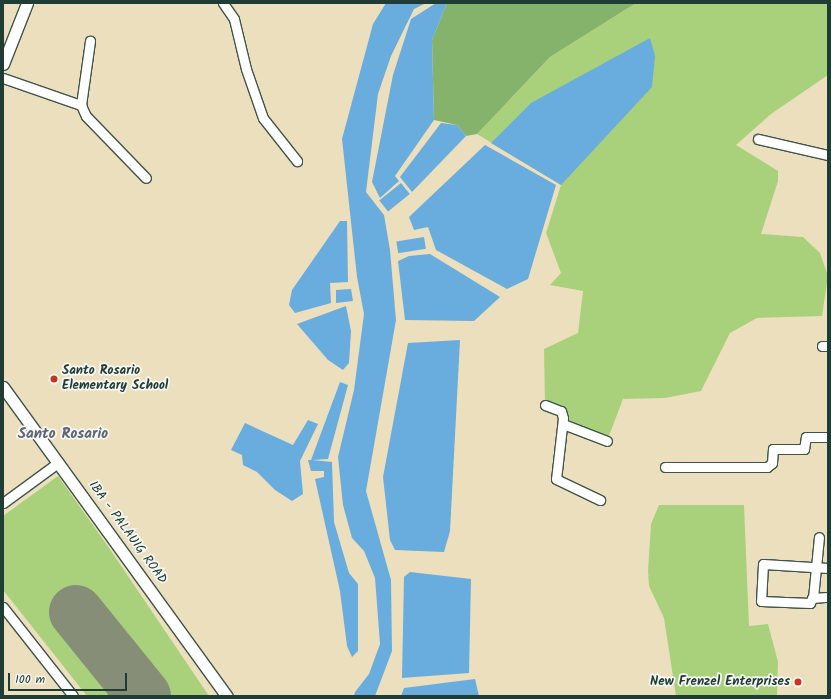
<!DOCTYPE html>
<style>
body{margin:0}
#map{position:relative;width:831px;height:699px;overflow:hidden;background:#ecdfbd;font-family:Kalam,sans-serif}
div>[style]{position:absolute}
.green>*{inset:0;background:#a9d17b}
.forest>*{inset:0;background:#86b36b}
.water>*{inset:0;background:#68addd;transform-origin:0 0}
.runway>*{height:54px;margin:-27px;padding:0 27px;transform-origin:27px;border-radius:27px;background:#868e78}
.roads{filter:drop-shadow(1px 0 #3e5549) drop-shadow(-1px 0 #3e5549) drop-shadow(0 1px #3e5549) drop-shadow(0 -1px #3e5549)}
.minor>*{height:9px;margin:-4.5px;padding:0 4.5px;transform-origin:4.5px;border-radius:4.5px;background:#fff}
.major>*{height:11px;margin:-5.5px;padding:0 5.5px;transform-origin:5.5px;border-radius:5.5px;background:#fff}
.dots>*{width:11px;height:11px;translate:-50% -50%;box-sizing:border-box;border:2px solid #f6f6f2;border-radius:50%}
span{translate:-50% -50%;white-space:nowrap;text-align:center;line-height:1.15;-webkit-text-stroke:3.5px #f6f6f2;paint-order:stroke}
.poi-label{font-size:13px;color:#1f3d34;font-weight:700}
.left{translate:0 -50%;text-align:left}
.right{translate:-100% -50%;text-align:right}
.street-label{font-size:13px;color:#1f3d34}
.quarter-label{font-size:15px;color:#5e6573;font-weight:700}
.frame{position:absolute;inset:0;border:4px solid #1f3d34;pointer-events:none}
.scale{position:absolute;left:8px;top:673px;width:119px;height:18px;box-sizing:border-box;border:2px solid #1f3d34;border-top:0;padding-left:5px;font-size:12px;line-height:14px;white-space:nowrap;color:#1f3d34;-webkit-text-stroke:3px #f6f6f2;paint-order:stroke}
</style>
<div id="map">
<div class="green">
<i style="clip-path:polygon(636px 3px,828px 3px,828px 75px,771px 114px,736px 145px,778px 171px,778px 181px,761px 234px,803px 237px,820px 253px,828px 276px,822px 316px,757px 318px,730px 333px,701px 391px,665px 398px,623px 399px,607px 441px,563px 424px,563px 418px,545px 405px,544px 349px,578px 333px,583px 291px,550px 285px,561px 273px,546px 233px,561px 185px,477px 134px,550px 57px)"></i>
<i style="clip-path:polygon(58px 476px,107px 545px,209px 696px,163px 696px,87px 603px,64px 622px,125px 696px,87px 696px,3px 590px,3px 516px)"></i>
<i style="clip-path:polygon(659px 505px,744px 505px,749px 626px,768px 624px,778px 662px,777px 696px,676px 696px,664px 618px,649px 586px,648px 571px,651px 524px)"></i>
</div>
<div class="forest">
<i style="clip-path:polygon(447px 3px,636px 3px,550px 57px,477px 134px,466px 136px,457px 125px,434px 120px,432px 40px)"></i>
</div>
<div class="water">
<i style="clip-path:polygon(386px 3px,426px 3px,414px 9px,391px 56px,378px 94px,366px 192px,384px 215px,390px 250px,396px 320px,366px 491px,391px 580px,392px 651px,375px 696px,354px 696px,355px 692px,369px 674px,380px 644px,375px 578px,364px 551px,352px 538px,343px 505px,338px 457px,354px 390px,364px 314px,357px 277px,342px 139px,373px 24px)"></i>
<i style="clip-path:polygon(436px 3px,447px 3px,432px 40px,434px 120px,395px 176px,399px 181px,380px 198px,372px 182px,393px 75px,411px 19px)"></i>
<i style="clip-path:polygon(650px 38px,655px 56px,652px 87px,561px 185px,491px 143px,531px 103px)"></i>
<i style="clip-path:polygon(441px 123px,457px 125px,466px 136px,412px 192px,400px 177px)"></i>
<i style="clip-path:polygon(485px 145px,556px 185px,528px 279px,507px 289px,436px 250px,428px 227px,414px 230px,409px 217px)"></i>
<i style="left:401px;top:183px;width:14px;height:28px;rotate:51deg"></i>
<i style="clip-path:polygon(340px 221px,347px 221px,348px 282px,330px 283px,331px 303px,295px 313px,289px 305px,292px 290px)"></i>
<i style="left:424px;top:237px;width:12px;height:28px;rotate:81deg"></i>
<i style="clip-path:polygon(430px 254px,500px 297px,474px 321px,405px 320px,398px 261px,409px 256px)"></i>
<i style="clip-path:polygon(351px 289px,353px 301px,336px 303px,336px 290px)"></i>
<i style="clip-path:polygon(346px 306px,351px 331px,349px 363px,343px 370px,328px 360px,297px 324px)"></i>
<i style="clip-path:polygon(460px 340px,450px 531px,444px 552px,395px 550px,390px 540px,383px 477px,408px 343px)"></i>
<i style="clip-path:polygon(340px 382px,348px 385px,328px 459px,312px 460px,332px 462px,334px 522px,349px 573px,358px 584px,358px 651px,352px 657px,347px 646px,340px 591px,315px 479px,324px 477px,324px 471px,311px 471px,308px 460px,311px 460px)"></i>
<i style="clip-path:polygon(308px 420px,318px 424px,300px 461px,303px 494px,292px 501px,275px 490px,257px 472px,243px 465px,242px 455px,231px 450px,245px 423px,293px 445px)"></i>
<i style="clip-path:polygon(410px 572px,471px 579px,469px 673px,402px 678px,404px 577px)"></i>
<i style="clip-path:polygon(475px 679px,479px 696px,401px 696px,404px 688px)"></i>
</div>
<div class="runway">
<i style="left:76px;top:612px;width:108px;rotate:51deg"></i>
</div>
<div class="roads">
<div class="minor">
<i style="left:223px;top:3px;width:19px;rotate:55deg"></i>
<i style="left:234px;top:19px;width:51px;rotate:76.5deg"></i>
<i style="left:246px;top:69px;width:52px;rotate:70.9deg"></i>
<i style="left:263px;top:118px;width:55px;rotate:51.7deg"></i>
<i style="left:3px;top:78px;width:83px;rotate:19.1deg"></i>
<i style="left:81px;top:105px;width:12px;rotate:66deg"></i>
<i style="left:86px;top:116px;width:86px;rotate:45.9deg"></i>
<i style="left:81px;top:105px;width:65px;rotate:-82deg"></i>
<i style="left:758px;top:139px;width:72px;rotate:12.9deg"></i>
<i style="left:822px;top:346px;width:6px"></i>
<i style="left:545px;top:405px;width:17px;rotate:21deg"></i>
<i style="left:561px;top:411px;width:7px;rotate:74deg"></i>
<i style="left:563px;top:418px;width:61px;rotate:96.5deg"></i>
<i style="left:556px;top:479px;width:49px;rotate:25.5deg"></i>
<i style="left:563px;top:424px;width:47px;rotate:21.1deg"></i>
<i style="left:665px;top:467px;width:102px"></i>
<i style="left:767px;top:467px;width:6px;rotate:-39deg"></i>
<i style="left:772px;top:463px;width:14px;rotate:-86deg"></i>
<i style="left:773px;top:449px;width:31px"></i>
<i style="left:804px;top:449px;width:12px;rotate:-81deg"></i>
<i style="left:806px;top:437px;width:22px"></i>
<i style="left:3px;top:503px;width:69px;rotate:-36.2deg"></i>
<i style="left:828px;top:568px;width:65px;rotate:-176.5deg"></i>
<i style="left:763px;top:564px;width:37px;rotate:93deg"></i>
<i style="left:761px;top:601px;width:49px;rotate:2.3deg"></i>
<i style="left:810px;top:603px;width:5px;rotate:-68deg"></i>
<i style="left:812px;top:598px;width:16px;rotate:-4deg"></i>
<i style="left:813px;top:598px;width:61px;rotate:-84.4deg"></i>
<i style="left:3px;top:607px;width:113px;rotate:51.8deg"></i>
</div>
<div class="major">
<i style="left:3px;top:64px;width:66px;rotate:-68.5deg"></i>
<i style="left:3px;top:387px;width:382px;rotate:54.1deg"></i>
</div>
</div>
<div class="dots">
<i style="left:54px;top:379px;background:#c8321e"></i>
<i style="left:798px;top:682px;background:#c8321e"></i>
</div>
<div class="poi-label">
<span class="left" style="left:62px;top:379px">Santo Rosario<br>Elementary School</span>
<span class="right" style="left:790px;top:682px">New Frenzel Enterprises</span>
</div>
<div class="street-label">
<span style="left:127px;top:533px;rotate:54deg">IBA - PALAUIG ROAD</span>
</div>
<div class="quarter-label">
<span style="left:63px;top:435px">Santo Rosario</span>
</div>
<div class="frame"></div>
<div class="scale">100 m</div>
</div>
